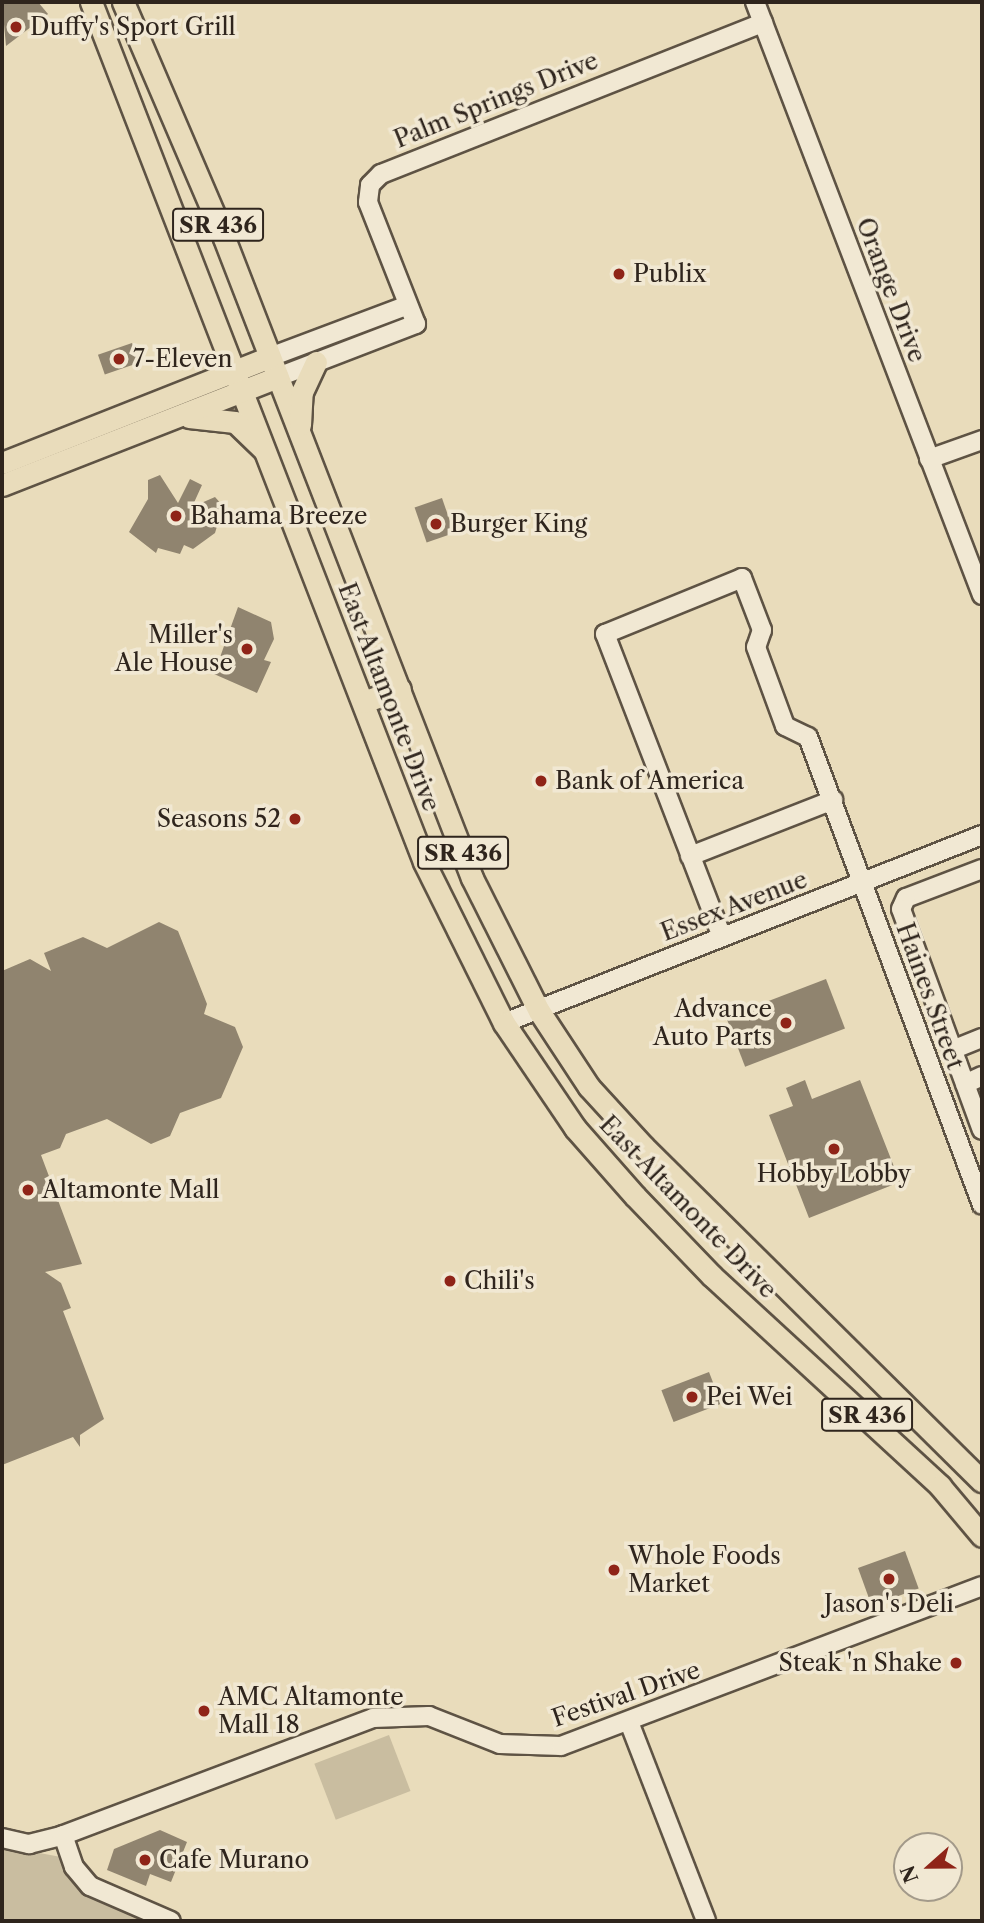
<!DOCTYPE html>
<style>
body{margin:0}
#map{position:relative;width:984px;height:1923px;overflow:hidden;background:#e9dcbb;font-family:"Libre Caslon Text",serif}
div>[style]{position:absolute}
.green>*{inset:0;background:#c9bda0;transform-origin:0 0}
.building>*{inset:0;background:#90846f;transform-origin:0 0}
.roads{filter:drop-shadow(2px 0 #5e5344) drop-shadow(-2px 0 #5e5344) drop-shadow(0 2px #5e5344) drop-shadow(0 -2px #5e5344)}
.minor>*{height:18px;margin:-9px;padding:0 9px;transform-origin:9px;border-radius:9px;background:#f1e8d3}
.major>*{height:21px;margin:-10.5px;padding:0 10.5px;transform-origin:10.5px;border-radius:10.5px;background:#e9dcbb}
.dots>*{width:19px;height:19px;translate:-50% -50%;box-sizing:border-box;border:4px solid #f1e8d3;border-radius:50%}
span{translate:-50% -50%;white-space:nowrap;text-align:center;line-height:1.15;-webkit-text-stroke:7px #f1e8d3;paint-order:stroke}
.shield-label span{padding:2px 5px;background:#f1e8d3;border:2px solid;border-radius:5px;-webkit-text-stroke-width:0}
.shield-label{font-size:23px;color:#2f251d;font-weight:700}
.poi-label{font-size:24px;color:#2f251d}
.left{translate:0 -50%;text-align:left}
.right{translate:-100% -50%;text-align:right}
.street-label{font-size:24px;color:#2f251d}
.frame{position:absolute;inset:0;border:4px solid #2f251d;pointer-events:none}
.north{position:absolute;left:893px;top:1832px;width:70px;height:70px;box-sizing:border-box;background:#f1e8d3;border:2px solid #a39a8a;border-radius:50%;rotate:249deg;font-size:19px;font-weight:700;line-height:28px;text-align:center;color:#2f251d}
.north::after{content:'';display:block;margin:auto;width:24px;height:32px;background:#8f2418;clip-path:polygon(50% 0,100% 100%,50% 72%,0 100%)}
</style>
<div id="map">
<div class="green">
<i style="left:389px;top:1735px;width:60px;height:80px;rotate:69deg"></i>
<i style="clip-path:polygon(2px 1846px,61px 1857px,71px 1879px,93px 1897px,154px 1921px,2px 1921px)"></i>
</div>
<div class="building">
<i style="clip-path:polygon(2px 2px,38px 2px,48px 14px,6px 46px)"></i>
<i style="left:132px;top:343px;width:21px;height:36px;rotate:71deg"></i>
<i style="clip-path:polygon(160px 475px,178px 503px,190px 479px,202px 485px,192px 507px,215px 497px,223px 506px,215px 533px,193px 549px,184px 545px,180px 554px,158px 548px,156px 553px,129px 532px,148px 499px,148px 480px)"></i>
<i style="left:442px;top:498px;width:37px;height:29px;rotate:71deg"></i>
<i style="clip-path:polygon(238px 607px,271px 622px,274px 639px,264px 660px,271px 662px,257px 693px,214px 674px)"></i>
<i style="clip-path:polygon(159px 922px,178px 931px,207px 1004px,204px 1014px,235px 1027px,243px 1047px,221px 1098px,180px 1113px,170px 1136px,151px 1144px,107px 1119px,66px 1134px,60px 1148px,41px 1155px,82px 1264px,45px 1272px,61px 1283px,71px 1308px,63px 1311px,104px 1419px,80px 1435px,80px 1447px,73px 1437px,2px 1465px,2px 971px,30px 959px,51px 971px,44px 953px,83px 937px,107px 948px)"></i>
<i style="left:826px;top:979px;width:53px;height:107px;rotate:69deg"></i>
<i style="clip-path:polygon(805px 1080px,812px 1099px,860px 1080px,900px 1182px,809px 1218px,769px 1115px,793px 1106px,786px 1088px)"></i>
<i style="left:709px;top:1372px;width:34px;height:51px;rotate:69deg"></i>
<i style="left:905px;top:1551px;width:40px;height:50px;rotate:70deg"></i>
<i style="clip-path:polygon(160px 1830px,187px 1842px,171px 1882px,150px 1874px,146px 1886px,107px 1870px,114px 1849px)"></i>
</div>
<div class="roads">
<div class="minor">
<i style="left:755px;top:2px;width:635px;rotate:69.05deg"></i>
<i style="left:270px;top:357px;width:147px;rotate:-20.6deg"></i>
<i style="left:278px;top:377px;width:148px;rotate:-21deg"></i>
<i style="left:416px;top:324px;width:131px;rotate:-111.5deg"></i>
<i style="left:368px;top:202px;width:17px;rotate:-83deg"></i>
<i style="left:370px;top:185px;width:16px;rotate:-45deg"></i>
<i style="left:381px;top:174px;width:411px;rotate:-21.6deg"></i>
<i style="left:929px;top:459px;width:56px;rotate:-19.7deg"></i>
<i style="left:690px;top:856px;width:154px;rotate:-21.4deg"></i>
<i style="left:982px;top:869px;width:81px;rotate:159.1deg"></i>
<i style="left:906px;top:898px;width:12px;rotate:114deg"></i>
<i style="left:901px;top:909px;width:235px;rotate:69.9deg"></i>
<i style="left:722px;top:937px;width:325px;rotate:-111.1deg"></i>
<i style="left:605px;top:634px;width:148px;rotate:-22.2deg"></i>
<i style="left:742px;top:578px;width:56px;rotate:69deg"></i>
<i style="left:762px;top:630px;width:18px;rotate:109deg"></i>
<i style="left:756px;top:647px;width:84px;rotate:69.8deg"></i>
<i style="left:785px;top:726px;width:25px;rotate:26deg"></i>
<i style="left:808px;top:737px;width:499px;rotate:69.6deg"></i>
<i style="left:504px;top:1023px;width:514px;rotate:-21.47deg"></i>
<i style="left:952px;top:1050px;width:32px;rotate:-22deg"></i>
<i style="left:965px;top:1084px;width:19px;rotate:-25deg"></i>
<i style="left:629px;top:1722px;width:213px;rotate:68.8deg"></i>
<i style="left:63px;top:1835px;width:34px;rotate:71deg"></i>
<i style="left:74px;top:1867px;width:25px;rotate:50deg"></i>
<i style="left:90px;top:1886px;width:88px;rotate:23.4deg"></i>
<i style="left:2px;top:1838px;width:28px;rotate:13deg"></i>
<i style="left:29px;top:1844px;width:33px;rotate:-14deg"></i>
<i style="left:61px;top:1836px;width:334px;rotate:-20.7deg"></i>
<i style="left:373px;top:1718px;width:56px;rotate:-2deg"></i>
<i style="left:429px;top:1716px;width:76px;rotate:21.5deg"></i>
<i style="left:500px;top:1744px;width:61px;rotate:1.9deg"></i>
<i style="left:561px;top:1746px;width:450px;rotate:-20.8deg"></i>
</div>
<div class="major">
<i style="left:91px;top:2px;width:922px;rotate:68.83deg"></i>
<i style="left:424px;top:862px;width:180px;rotate:63.6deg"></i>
<i style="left:504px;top:1023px;width:127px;rotate:55.9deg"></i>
<i style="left:575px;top:1128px;width:91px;rotate:48.6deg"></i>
<i style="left:635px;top:1196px;width:111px;rotate:46.1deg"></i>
<i style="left:712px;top:1276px;width:310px;rotate:42.6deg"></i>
<i style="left:940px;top:1486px;width:65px;rotate:50deg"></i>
<i style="left:123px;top:2px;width:257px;rotate:66.8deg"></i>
<i style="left:224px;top:238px;width:686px;rotate:68.82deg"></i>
<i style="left:472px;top:878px;width:149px;rotate:63.3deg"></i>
<i style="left:539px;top:1011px;width:91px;rotate:56.7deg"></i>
<i style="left:589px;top:1087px;width:81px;rotate:47.5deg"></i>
<i style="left:644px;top:1147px;width:475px;rotate:44.7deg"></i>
<i style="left:189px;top:417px;width:46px;rotate:6.2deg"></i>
<i style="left:235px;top:422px;width:40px;rotate:44deg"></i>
<i style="left:300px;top:425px;width:33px;rotate:-87deg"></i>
<i style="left:302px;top:392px;width:33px;rotate:-65deg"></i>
<i style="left:2px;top:463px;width:288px;rotate:-21.6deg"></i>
<i style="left:2px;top:485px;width:296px;rotate:-21.4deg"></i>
<i style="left:363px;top:702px;width:39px;rotate:-19deg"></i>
</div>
</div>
<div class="dots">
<i style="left:16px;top:27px;background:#8f2418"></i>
<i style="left:619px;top:274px;background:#8f2418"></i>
<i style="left:119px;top:359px;background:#8f2418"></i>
<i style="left:176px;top:516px;background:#8f2418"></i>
<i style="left:436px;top:524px;background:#8f2418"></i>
<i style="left:247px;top:649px;background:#8f2418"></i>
<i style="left:541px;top:781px;background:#8f2418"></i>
<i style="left:295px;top:819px;background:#8f2418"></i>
<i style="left:786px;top:1023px;background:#8f2418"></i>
<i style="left:834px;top:1149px;background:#8f2418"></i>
<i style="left:28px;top:1190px;background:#8f2418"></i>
<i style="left:450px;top:1281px;background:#8f2418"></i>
<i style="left:692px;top:1397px;background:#8f2418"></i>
<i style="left:614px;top:1570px;background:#8f2418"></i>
<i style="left:889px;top:1579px;background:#8f2418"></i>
<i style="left:956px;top:1663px;background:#8f2418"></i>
<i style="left:204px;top:1711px;background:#8f2418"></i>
<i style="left:145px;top:1860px;background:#8f2418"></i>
</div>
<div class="shield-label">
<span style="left:218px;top:225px">SR 436</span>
<span style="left:463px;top:853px">SR 436</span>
<span style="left:867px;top:1415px">SR 436</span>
</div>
<div class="poi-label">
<span class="left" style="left:30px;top:27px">Duffy's Sport Grill</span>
<span class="left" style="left:633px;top:274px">Publix</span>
<span class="left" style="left:133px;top:359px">7-Eleven</span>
<span class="left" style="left:190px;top:516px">Bahama Breeze</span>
<span class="left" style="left:450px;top:524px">Burger King</span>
<span class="right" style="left:233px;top:649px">Miller's<br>Ale House</span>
<span class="left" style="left:555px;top:781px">Bank of America</span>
<span class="right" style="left:281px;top:819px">Seasons 52</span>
<span class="right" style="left:772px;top:1023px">Advance<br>Auto Parts</span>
<span style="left:834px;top:1174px">Hobby Lobby</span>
<span class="left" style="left:42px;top:1190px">Altamonte Mall</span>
<span class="left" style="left:464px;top:1281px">Chili's</span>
<span class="left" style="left:706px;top:1397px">Pei Wei</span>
<span class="left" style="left:628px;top:1570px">Whole Foods<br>Market</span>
<span style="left:889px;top:1604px">Jason's Deli</span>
<span class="right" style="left:942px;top:1663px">Steak 'n Shake</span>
<span class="left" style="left:218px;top:1711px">AMC Altamonte<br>Mall 18</span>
<span class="left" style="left:159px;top:1860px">Cafe Murano</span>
</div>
<div class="street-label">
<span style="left:496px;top:100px;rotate:-22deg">Palm Springs Drive</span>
<span style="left:891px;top:290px;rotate:69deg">Orange Drive</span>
<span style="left:389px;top:697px;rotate:69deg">East Altamonte Drive</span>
<span style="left:734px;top:906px;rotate:-21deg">Essex Avenue</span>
<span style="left:930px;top:996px;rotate:70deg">Haines Street</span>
<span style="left:688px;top:1207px;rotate:46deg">East Altamonte Drive</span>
<span style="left:626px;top:1694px;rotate:-19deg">Festival Drive</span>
</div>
<div class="frame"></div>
<div class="north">N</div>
</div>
